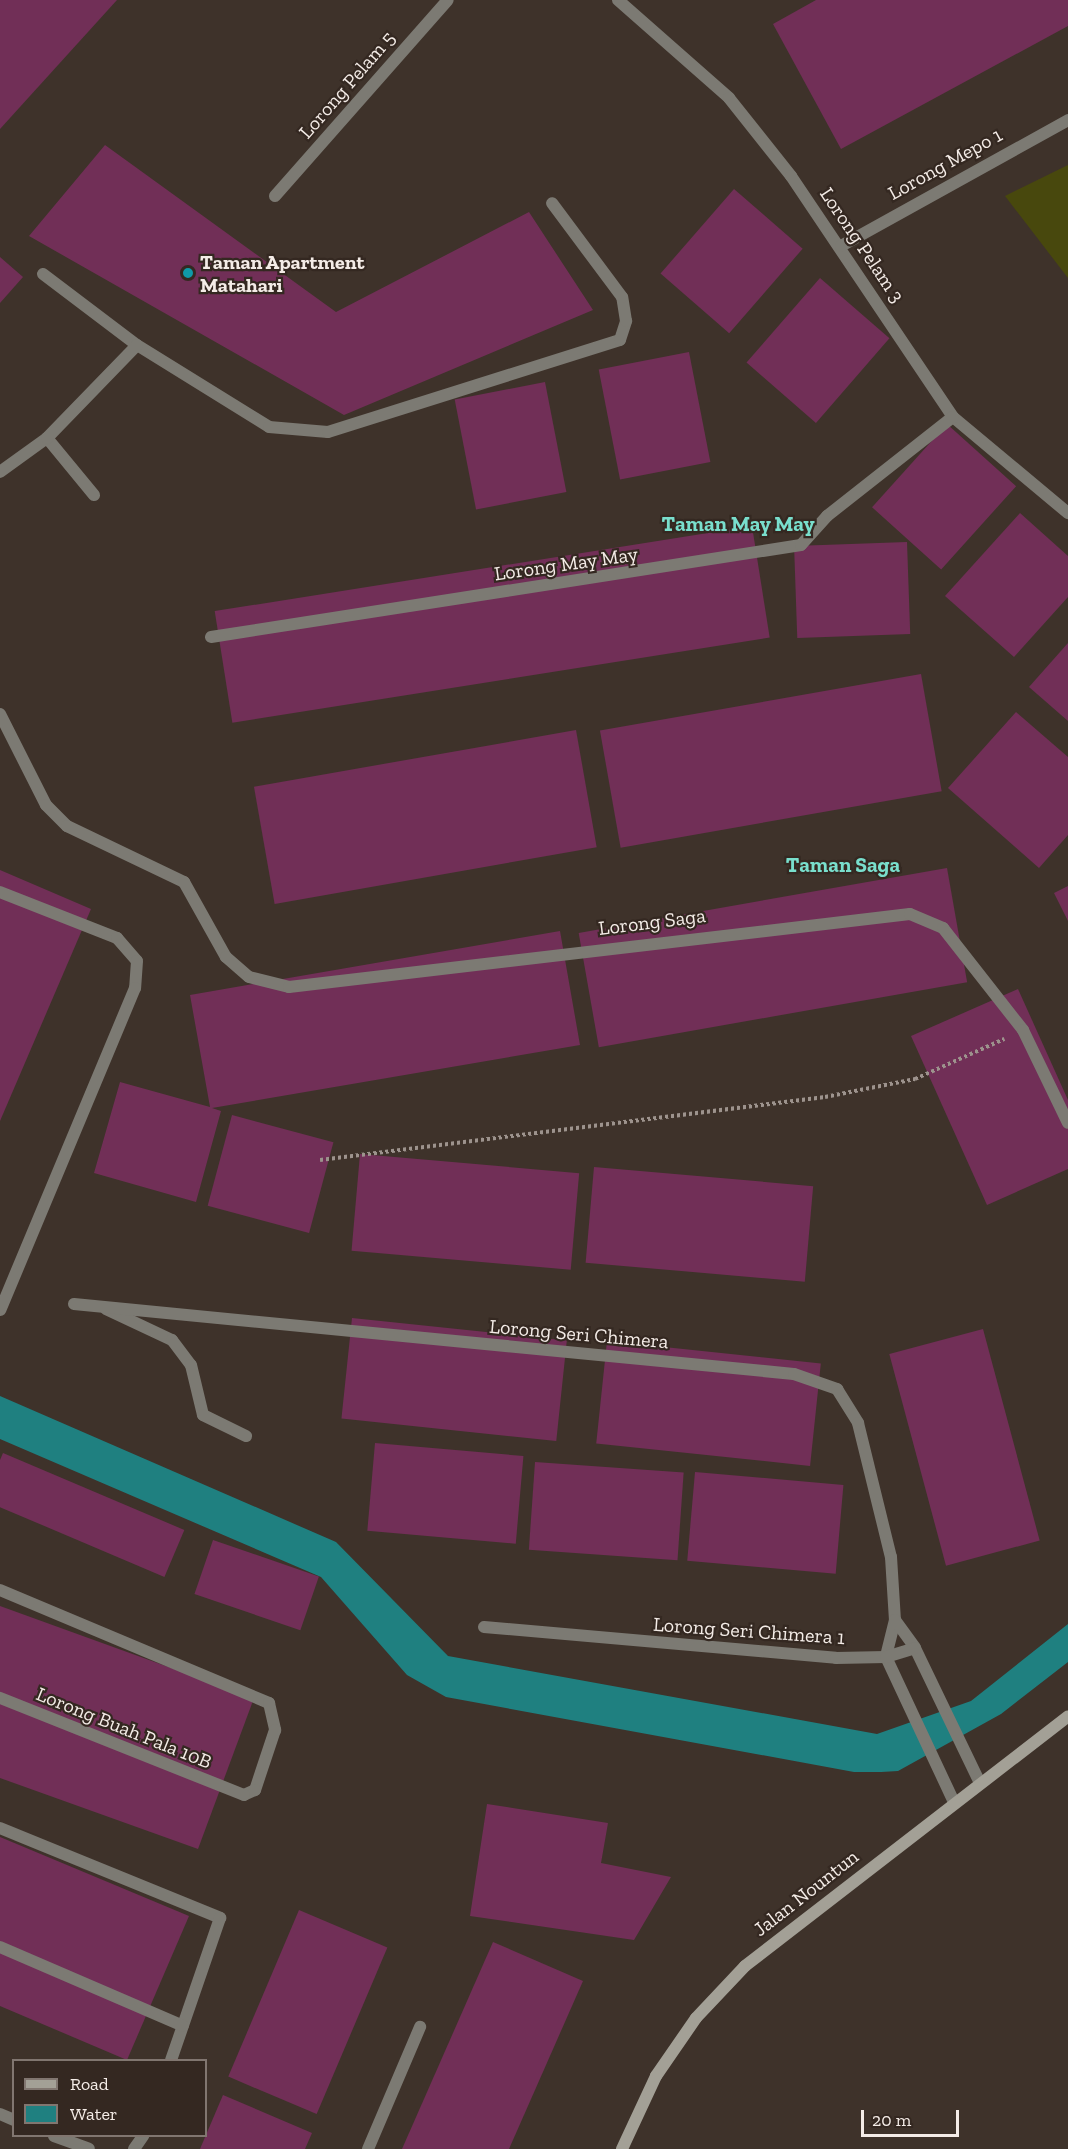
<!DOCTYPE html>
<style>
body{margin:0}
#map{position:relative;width:1068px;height:2149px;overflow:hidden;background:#3e322a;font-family:"Zilla Slab",serif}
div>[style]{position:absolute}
.green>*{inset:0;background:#48480d}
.water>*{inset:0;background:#1f8080}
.building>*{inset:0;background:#712f57;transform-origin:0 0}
.path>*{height:4px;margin-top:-2px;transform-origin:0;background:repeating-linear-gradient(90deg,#9d938d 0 3px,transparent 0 6px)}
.lane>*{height:12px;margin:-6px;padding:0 6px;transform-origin:6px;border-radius:6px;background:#7c7a73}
.street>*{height:12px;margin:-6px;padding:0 6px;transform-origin:6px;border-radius:6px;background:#7c7a73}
.secondary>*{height:12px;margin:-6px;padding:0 6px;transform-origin:6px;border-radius:6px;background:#a3a096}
.dots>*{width:16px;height:16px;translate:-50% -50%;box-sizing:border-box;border:3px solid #342821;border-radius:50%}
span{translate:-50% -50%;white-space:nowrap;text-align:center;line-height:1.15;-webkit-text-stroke:4.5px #342821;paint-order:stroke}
.street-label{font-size:20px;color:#f4ece7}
.poi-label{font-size:20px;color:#f4ece7;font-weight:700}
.left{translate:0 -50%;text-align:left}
.neighbourhood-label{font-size:21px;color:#79dfcd;font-weight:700}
.legend{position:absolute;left:12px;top:2059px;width:195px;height:78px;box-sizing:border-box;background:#342821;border:2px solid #817670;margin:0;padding:8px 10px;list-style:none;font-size:18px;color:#f4ece7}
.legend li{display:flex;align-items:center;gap:12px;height:30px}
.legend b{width:30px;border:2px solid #817670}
.scale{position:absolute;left:861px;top:2110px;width:98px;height:27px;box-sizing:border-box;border:3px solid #f4ece7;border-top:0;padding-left:8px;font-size:18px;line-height:21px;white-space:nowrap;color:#f4ece7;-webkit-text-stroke:4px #342821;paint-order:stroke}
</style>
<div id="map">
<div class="green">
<i style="clip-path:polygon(1068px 165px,1068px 278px,1005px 196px)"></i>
</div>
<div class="water">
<i style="clip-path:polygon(0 1396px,336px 1542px,448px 1656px,877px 1734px,971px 1701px,1068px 1624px,1068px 1662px,1001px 1714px,898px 1771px,881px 1772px,854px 1772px,446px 1697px,407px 1675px,321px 1577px,0 1439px)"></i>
</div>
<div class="building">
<i style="clip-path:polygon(0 0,117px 0,0 129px)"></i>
<i style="clip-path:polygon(816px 0,1068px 0,1068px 26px,841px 149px,773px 24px)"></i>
<i style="clip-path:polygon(105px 145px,336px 312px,529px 212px,593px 310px,344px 415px,29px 236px)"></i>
<i style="left:734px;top:189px;width:91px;height:112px;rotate:41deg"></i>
<i style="clip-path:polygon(0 257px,23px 277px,0 303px)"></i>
<i style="left:820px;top:278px;width:92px;height:112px;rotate:41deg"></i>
<i style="left:689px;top:352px;width:112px;height:92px;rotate:79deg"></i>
<i style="left:545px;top:382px;width:112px;height:92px;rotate:79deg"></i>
<i style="left:947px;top:424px;width:93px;height:112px;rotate:42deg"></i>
<i style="clip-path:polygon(1020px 513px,1068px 556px,1068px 597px,1014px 657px,945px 596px)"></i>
<i style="left:752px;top:526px;width:113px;height:544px;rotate:81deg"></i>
<i style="left:907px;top:542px;width:92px;height:113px;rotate:88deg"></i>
<i style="clip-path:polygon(1068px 643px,1068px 721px,1029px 687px)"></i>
<i style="left:921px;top:674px;width:119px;height:326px;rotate:80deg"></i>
<i style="clip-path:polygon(1016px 712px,1068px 757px,1068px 835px,1039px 868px,948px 788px)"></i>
<i style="left:576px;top:730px;width:119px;height:327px;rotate:80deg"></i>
<i style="left:947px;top:868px;width:116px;height:374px;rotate:80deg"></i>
<i style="clip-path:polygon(0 870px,91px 909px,0 1121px)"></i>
<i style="clip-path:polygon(1068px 886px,1068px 921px,1054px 893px)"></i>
<i style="clip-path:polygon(560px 931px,580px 1045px,212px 1108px,221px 1111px,196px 1202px,94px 1173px,120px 1082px,210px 1107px,190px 995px)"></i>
<i style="clip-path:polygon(1018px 989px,1068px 1100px,1068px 1169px,987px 1205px,911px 1036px)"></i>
<i style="left:232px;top:1115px;width:105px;height:94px;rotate:15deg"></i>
<i style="left:360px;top:1154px;width:220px;height:97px;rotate:5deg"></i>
<i style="left:594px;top:1167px;width:220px;height:96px;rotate:5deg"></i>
<i style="left:352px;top:1318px;width:216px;height:101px;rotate:6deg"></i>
<i style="left:983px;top:1329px;width:219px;height:97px;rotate:75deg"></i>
<i style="left:607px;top:1341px;width:215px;height:103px;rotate:6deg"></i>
<i style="left:375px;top:1443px;width:149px;height:88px;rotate:5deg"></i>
<i style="left:3px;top:1453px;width:197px;height:51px;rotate:23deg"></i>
<i style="left:535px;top:1462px;width:149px;height:88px;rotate:4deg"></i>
<i style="left:695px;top:1472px;width:149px;height:89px;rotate:5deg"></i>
<i style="left:213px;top:1540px;width:112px;height:57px;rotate:19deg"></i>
<i style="clip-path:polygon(0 1606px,254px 1698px,198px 1849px,0 1778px)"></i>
<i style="clip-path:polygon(487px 1804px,608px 1823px,601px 1863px,671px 1877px,634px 1940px,470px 1916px)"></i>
<i style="clip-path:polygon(0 1837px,189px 1916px,127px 2060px,0 2006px)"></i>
<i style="left:299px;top:1910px;width:96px;height:181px;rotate:23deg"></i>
<i style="clip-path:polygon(493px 1942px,583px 1981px,509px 2149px,402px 2149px)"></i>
<i style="clip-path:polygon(223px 2095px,312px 2133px,305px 2149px,200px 2149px)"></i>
</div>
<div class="path">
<i style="left:320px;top:1160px;width:509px;rotate:-7.11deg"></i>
<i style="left:825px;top:1097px;width:92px;rotate:-11.3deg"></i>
<i style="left:915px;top:1079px;width:98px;rotate:-24.2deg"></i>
</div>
<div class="lane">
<i style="left:47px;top:438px;width:74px;rotate:50.5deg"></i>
<i style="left:106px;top:1309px;width:73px;rotate:25.2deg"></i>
<i style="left:172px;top:1340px;width:31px;rotate:53deg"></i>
<i style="left:191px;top:1365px;width:51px;rotate:76.5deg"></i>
<i style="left:203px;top:1415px;width:48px;rotate:26deg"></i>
</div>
<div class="street">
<i style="left:618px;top:0;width:148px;rotate:41.4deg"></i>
<i style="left:729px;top:98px;width:100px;rotate:51.5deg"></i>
<i style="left:791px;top:176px;width:290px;rotate:56.1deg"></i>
<i style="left:953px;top:417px;width:150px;rotate:39.9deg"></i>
<i style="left:275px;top:196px;width:261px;rotate:-48.6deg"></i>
<i style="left:841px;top:246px;width:260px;rotate:-29deg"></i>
<i style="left:43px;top:274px;width:118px;rotate:37.1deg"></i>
<i style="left:137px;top:345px;width:155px;rotate:31.8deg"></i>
<i style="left:269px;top:427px;width:59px;rotate:4.8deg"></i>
<i style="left:328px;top:432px;width:306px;rotate:-17.5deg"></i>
<i style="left:620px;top:340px;width:20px;rotate:-72deg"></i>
<i style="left:626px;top:321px;width:24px;rotate:-99deg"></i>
<i style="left:622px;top:297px;width:117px;rotate:-126.7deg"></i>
<i style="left:0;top:472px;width:58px;rotate:-35.9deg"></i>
<i style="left:47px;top:438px;width:129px;rotate:-45.9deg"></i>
<i style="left:211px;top:637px;width:597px;rotate:-8.86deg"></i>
<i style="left:801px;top:545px;width:39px;rotate:-48deg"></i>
<i style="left:827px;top:516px;width:160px;rotate:-38.2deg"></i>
<i style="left:0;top:714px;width:102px;rotate:63.2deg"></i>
<i style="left:46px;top:805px;width:30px;rotate:45deg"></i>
<i style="left:67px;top:826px;width:130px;rotate:25.6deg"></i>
<i style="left:184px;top:882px;width:86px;rotate:60.8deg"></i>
<i style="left:226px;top:957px;width:30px;rotate:41deg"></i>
<i style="left:249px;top:977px;width:41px;rotate:14deg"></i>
<i style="left:289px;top:987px;width:625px;rotate:-6.7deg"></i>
<i style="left:910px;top:914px;width:36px;rotate:23deg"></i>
<i style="left:943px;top:928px;width:130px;rotate:51.9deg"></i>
<i style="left:1023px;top:1030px;width:103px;rotate:64.2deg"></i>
<i style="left:0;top:892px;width:126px;rotate:21.5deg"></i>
<i style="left:117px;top:938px;width:30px;rotate:49deg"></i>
<i style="left:137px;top:961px;width:27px;rotate:94deg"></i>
<i style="left:135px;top:988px;width:349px;rotate:112.7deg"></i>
<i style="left:74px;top:1304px;width:723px;rotate:5.55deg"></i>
<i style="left:794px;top:1374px;width:46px;rotate:19.2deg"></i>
<i style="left:837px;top:1389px;width:40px;rotate:58deg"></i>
<i style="left:858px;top:1423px;width:138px;rotate:76.2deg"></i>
<i style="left:891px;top:1557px;width:63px;rotate:86.4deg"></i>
<i style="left:895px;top:1620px;width:38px;rotate:104deg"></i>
<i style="left:886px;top:1657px;width:160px;rotate:64.9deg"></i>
<i style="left:0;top:1590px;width:292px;rotate:22.8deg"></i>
<i style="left:269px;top:1703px;width:28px;rotate:77deg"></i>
<i style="left:275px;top:1730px;width:63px;rotate:108.4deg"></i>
<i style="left:255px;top:1790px;width:12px;rotate:156deg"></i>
<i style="left:244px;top:1795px;width:263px;rotate:-158.3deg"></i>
<i style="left:895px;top:1620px;width:34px;rotate:54deg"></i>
<i style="left:915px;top:1648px;width:150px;rotate:64.3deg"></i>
<i style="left:484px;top:1627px;width:353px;rotate:5deg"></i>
<i style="left:836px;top:1658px;width:50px;rotate:-1.1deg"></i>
<i style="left:886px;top:1657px;width:30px;rotate:-17deg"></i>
<i style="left:0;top:1828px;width:238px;rotate:22.2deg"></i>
<i style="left:220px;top:1918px;width:150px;rotate:109deg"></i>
<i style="left:0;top:1947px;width:199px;rotate:23.3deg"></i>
<i style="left:0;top:2114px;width:15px;rotate:23deg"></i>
<i style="left:54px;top:2136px;width:37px;rotate:20deg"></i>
<i style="left:134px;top:2149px;width:16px;rotate:-55deg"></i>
<i style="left:368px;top:2149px;width:133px;rotate:-66.9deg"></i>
</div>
<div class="secondary">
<i style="left:622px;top:2149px;width:81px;rotate:-65deg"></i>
<i style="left:656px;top:2076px;width:70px;rotate:-55.4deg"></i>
<i style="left:696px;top:2018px;width:71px;rotate:-46.7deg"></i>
<i style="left:745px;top:1966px;width:408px;rotate:-37.7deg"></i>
</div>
<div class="dots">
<i style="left:188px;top:273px;background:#0f9aa8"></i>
</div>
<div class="street-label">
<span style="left:347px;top:85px;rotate:-49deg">Lorong Pelam 5</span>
<span style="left:945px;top:164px;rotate:-29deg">Lorong Mepo 1</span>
<span style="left:862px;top:245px;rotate:56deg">Lorong Pelam 3</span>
<span style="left:566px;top:564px;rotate:-8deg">Lorong May May</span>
<span style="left:652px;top:922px;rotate:-7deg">Lorong Saga</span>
<span style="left:579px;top:1334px;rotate:5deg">Lorong Seri Chimera</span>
<span style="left:749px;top:1631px;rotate:4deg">Lorong Seri Chimera 1</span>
<span style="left:124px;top:1728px;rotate:22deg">Lorong Buah Pala 10B</span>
<span style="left:806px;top:1893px;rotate:-38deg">Jalan Nountun</span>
</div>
<div class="poi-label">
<span class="left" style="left:200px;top:274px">Taman Apartment<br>Matahari</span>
</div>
<div class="neighbourhood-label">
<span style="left:738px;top:524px">Taman May May</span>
<span style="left:843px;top:865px">Taman Saga</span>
</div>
<ul class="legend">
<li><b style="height:8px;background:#a3a096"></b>Road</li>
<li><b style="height:16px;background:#1f8080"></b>Water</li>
</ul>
<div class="scale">20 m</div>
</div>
